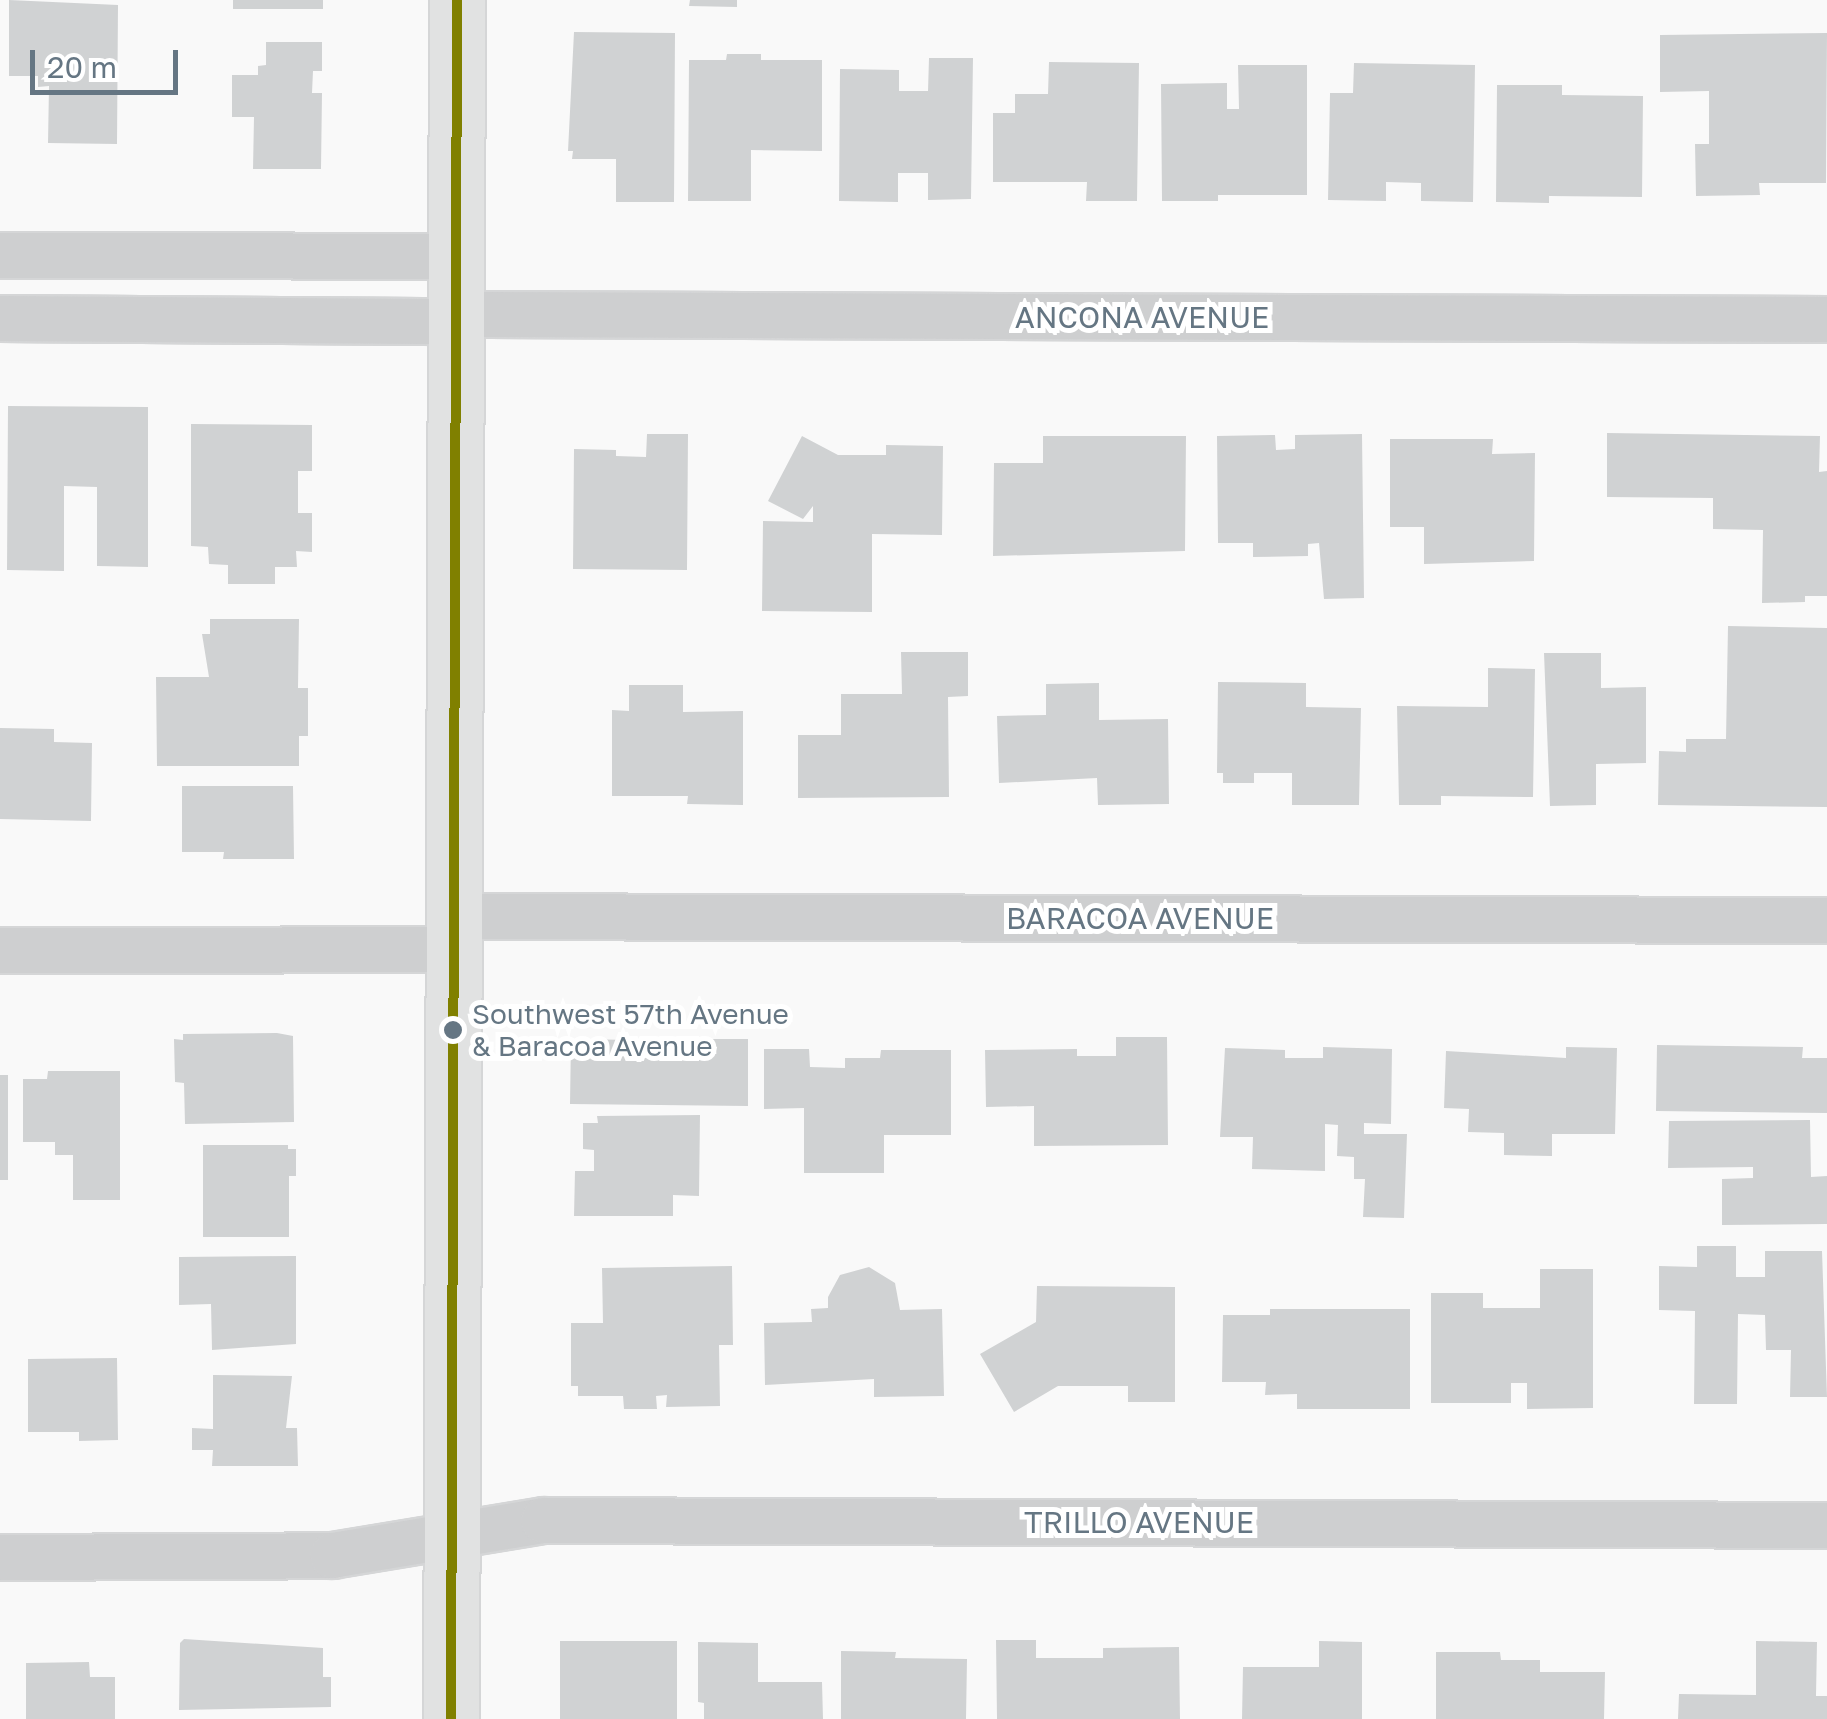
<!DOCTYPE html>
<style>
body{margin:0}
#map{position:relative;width:1827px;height:1719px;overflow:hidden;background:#f9f9f9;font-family:"Golos Text",sans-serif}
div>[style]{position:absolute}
.building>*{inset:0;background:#d0d2d3;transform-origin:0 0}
.roads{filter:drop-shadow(2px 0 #d5d6d7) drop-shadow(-2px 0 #d5d6d7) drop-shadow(0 2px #d5d6d7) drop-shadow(0 -2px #d5d6d7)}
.minor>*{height:45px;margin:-22.5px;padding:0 22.5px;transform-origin:22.5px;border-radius:22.5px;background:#cecfd0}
.secondary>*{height:55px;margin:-27.5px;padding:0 27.5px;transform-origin:27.5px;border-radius:27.5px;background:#e1e2e2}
.bus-1>*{height:10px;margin:-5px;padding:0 5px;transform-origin:5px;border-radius:5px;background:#808000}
.dots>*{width:28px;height:28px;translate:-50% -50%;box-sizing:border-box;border:5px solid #fff;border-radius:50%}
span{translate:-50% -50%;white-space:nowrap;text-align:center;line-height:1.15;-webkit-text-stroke:10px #fff;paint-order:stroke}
.bus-label{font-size:28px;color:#657683}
.left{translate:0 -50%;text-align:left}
.street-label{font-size:30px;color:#657683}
.scale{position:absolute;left:30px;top:50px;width:148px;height:45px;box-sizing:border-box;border:5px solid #657683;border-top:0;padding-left:12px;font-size:30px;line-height:35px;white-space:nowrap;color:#657683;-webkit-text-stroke:8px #fff;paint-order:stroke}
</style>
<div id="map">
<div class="building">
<i style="clip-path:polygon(9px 0,118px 5px,117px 144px,48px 143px,49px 86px,38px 87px,38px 76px,9px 76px)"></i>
<i style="left:233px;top:0;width:90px;height:9px"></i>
<i style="clip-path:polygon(690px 0,737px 0,737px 7px,689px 6px)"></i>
<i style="clip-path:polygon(574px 32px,675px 33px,674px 202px,616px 202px,616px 159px,572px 159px,573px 151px,568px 151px)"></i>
<i style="clip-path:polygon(1827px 33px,1826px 183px,1759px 183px,1760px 195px,1696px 196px,1695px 144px,1709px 144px,1709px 91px,1660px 92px,1660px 35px)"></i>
<i style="clip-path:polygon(266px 42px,322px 42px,322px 71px,313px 71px,312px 93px,322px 93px,321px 169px,253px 169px,254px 117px,232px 117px,232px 75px,258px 75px,258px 66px,266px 65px)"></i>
<i style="clip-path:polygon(727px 54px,761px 54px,761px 60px,822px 60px,822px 151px,751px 150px,751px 201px,688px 201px,689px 60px,726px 60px)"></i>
<i style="clip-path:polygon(929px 58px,973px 58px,971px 199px,928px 200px,928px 173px,898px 173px,898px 202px,839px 201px,840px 69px,899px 70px,899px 91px,928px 91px)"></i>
<i style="clip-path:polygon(1049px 62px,1139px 63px,1137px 201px,1086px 201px,1087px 182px,993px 182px,993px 113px,1015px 113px,1015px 94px,1048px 94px)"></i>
<i style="clip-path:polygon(1354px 63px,1475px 65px,1473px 202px,1421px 201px,1421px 183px,1386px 182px,1386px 201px,1328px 200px,1330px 93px,1353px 93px)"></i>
<i style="clip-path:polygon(1238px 65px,1307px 65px,1307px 195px,1218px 195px,1218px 201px,1162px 201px,1161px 84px,1227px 83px,1227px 109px,1239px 109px)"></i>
<i style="clip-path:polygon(1497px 85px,1562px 85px,1562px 95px,1643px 96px,1642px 197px,1549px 196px,1549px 203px,1496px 202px)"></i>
<i style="clip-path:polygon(8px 406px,148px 407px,148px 567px,97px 566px,97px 487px,64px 486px,64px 571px,7px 570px)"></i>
<i style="clip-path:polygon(191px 424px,312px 425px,312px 471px,298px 471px,298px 513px,312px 513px,312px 552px,296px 551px,297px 567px,275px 567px,275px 584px,228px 584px,228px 565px,209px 564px,208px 547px,191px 546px)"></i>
<i style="clip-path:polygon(1607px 433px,1820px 436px,1819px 472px,1827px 471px,1827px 596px,1805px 596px,1805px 602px,1762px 603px,1763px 530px,1713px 529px,1713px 498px,1607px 497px)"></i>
<i style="clip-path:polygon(647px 434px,688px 434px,687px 570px,573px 569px,574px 449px,616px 450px,616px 456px,646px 457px)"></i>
<i style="clip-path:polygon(1362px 434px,1364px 598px,1324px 599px,1319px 543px,1308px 544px,1308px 556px,1253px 557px,1253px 543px,1218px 543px,1217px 436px,1275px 435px,1276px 450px,1295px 449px,1295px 435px)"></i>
<i style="clip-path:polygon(802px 436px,838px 455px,886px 455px,886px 445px,943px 446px,942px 535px,872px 534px,872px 612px,762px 611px,763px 521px,813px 522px,813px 506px,803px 519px,768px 501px)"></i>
<i style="clip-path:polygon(1043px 436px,1186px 436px,1185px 551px,993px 556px,994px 463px,1043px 463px)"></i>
<i style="clip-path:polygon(1390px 439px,1493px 439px,1492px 454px,1535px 453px,1534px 561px,1424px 564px,1424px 527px,1390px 527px)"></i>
<i style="clip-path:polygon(210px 619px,299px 619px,298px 688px,308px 688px,308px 736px,299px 736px,299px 766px,157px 766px,156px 677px,209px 677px,202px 634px,210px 634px)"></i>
<i style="clip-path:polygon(1728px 626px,1827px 628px,1827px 807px,1658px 805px,1659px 751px,1686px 752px,1686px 739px,1726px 739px)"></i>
<i style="clip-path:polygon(901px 652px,968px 652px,968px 696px,948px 697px,949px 797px,798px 798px,798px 735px,841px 735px,841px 694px,902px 694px)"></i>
<i style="clip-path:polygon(1544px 653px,1601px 653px,1601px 688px,1646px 687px,1646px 763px,1596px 764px,1596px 805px,1550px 806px)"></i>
<i style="clip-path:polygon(1488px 668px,1535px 669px,1533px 797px,1441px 796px,1441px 805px,1399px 805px,1397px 706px,1488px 707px)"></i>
<i style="clip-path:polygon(1218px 682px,1306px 683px,1306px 707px,1361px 708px,1359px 805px,1292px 805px,1292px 773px,1254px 773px,1254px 783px,1223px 783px,1223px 773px,1217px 773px)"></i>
<i style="clip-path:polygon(1099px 683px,1099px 720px,1168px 719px,1169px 804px,1098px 805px,1097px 778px,999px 783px,997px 716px,1046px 715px,1046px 684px)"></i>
<i style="clip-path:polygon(629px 685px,683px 685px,683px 712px,743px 711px,743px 805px,687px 804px,688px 796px,612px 796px,612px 710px,629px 711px)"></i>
<i style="clip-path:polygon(0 728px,54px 729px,54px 742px,92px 743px,91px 821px,0 819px)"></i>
<i style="clip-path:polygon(182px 786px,293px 786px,294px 859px,223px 859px,224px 852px,182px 852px)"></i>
<i style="clip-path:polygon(277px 1033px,293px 1036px,294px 1122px,185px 1124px,184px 1083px,175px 1082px,174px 1039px,183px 1040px,183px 1034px)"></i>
<i style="clip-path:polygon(1116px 1037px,1167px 1037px,1168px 1145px,1034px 1146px,1034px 1106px,986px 1107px,985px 1050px,1077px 1049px,1077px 1056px,1116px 1056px)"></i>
<i style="clip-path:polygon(571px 1039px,634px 1040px,634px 1058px,650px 1058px,650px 1039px,748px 1039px,748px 1106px,570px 1104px)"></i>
<i style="clip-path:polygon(1657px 1045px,1803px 1047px,1802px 1058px,1827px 1058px,1827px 1113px,1656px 1111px)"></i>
<i style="clip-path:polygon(1323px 1047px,1392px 1049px,1391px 1124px,1364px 1123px,1364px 1134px,1407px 1134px,1404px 1218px,1363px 1217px,1365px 1179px,1354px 1179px,1354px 1157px,1337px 1156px,1338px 1125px,1325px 1124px,1325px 1171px,1252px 1169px,1253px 1137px,1220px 1137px,1225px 1048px,1285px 1050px,1285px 1058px,1323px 1058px)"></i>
<i style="clip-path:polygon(1566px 1047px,1617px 1048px,1615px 1134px,1552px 1134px,1552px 1156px,1504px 1155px,1504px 1133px,1468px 1132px,1469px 1109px,1444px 1108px,1446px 1051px,1566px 1058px)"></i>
<i style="clip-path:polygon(764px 1049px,809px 1049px,810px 1067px,845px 1068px,845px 1058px,880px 1058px,881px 1050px,951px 1050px,951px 1135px,884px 1135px,884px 1173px,804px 1173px,804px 1108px,764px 1109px)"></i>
<i style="clip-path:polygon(48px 1071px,120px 1071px,120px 1200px,73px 1200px,73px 1155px,55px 1155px,55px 1142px,23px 1142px,23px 1079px,47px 1079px)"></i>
<i style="left:0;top:1075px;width:8px;height:105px"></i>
<i style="clip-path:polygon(700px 1115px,699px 1196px,673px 1195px,673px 1216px,574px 1216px,575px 1171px,594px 1171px,594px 1150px,583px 1149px,583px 1123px,598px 1123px,597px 1116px)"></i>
<i style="clip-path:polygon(1810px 1120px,1811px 1177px,1827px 1176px,1827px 1224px,1722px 1225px,1722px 1179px,1753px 1178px,1753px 1167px,1668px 1168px,1669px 1121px)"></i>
<i style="clip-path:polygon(203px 1145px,288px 1145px,288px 1149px,296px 1149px,296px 1176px,289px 1176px,289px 1237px,203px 1237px)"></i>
<i style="clip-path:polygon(1697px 1246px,1736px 1246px,1736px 1277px,1765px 1277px,1765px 1251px,1822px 1251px,1827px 1397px,1790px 1397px,1791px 1350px,1766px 1350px,1765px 1315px,1738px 1314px,1737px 1404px,1694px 1404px,1695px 1311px,1659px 1310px,1659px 1266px,1697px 1267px)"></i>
<i style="clip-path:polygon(296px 1256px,296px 1344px,212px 1350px,211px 1304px,179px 1305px,179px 1257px)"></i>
<i style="clip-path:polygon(732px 1266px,733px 1345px,719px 1345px,720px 1406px,666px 1407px,667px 1395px,656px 1396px,657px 1409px,624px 1409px,623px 1396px,578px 1396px,578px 1386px,571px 1386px,571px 1323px,603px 1323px,602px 1268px)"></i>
<i style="clip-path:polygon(869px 1267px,895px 1283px,900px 1310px,942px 1309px,944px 1396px,874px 1397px,874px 1379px,765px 1385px,764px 1323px,812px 1322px,811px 1309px,828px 1308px,828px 1297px,840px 1275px)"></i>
<i style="clip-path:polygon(1540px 1269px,1593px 1269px,1593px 1408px,1527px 1409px,1527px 1383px,1511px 1383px,1511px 1403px,1431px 1403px,1431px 1293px,1483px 1293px,1483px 1308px,1540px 1308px)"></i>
<i style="clip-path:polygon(1037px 1286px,1175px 1287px,1175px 1402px,1128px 1402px,1128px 1386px,1058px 1386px,1014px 1412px,980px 1354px,1036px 1322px)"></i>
<i style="clip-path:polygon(1270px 1309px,1410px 1309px,1410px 1409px,1297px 1409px,1297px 1394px,1265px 1395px,1266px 1382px,1222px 1382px,1223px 1315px,1270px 1315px)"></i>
<i style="clip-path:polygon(117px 1358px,118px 1440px,79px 1441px,79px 1432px,28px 1432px,28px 1359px)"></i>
<i style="clip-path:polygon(213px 1375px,292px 1376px,286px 1428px,297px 1428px,298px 1466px,212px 1466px,213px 1450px,192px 1450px,192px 1428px,213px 1429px)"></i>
<i style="clip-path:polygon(184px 1639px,323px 1648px,323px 1677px,331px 1677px,331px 1707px,179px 1710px,180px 1643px)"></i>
<i style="clip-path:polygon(996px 1640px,1036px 1640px,1036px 1658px,1103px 1658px,1103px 1648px,1179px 1647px,1180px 1719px,997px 1719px)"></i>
<i style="left:560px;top:1641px;width:117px;height:78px"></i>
<i style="clip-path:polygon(1319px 1641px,1362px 1642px,1362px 1719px,1242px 1719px,1243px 1667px,1319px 1667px)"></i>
<i style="clip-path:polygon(1756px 1641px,1817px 1642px,1816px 1696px,1827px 1696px,1827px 1719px,1678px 1719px,1679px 1694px,1756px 1695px)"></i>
<i style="clip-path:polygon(698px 1642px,758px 1643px,758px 1682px,822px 1682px,823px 1719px,704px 1719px,704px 1703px,698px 1702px)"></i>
<i style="clip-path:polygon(841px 1651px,896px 1652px,895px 1658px,967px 1659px,966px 1719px,841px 1719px)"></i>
<i style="clip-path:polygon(1436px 1652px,1500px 1652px,1501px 1660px,1540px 1660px,1540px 1672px,1605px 1672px,1604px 1719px,1436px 1719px)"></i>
<i style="clip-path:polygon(89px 1662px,90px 1677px,115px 1677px,115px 1719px,26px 1719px,26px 1663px)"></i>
</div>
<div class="roads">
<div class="minor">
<i style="left:0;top:255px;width:457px;rotate:0.1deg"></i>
<i style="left:457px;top:314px;width:1370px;rotate:0.21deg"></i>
<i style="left:0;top:318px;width:457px;rotate:0.4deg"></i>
<i style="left:453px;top:916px;width:1374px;rotate:0.17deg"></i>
<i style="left:0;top:950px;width:454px;rotate:-0.1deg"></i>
<i style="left:0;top:1557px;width:332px;rotate:-0.3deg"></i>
<i style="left:332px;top:1555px;width:214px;rotate:-9.4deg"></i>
<i style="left:543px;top:1520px;width:1284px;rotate:0.22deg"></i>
</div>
<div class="secondary">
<i style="left:451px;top:1719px;width:1719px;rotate:-89.8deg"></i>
</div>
</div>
<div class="bus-1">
<i style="left:451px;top:1719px;width:1719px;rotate:-89.8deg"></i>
</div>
<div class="dots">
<i style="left:453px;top:1030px;background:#657683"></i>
</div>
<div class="bus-label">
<span class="left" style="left:472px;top:1030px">Southwest 57th Avenue<br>&amp; Baracoa Avenue</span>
</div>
<div class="street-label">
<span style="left:1142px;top:317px">ANCONA AVENUE</span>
<span style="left:1140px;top:918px">BARACOA AVENUE</span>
<span style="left:1139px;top:1522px">TRILLO AVENUE</span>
</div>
<div class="scale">20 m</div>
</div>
